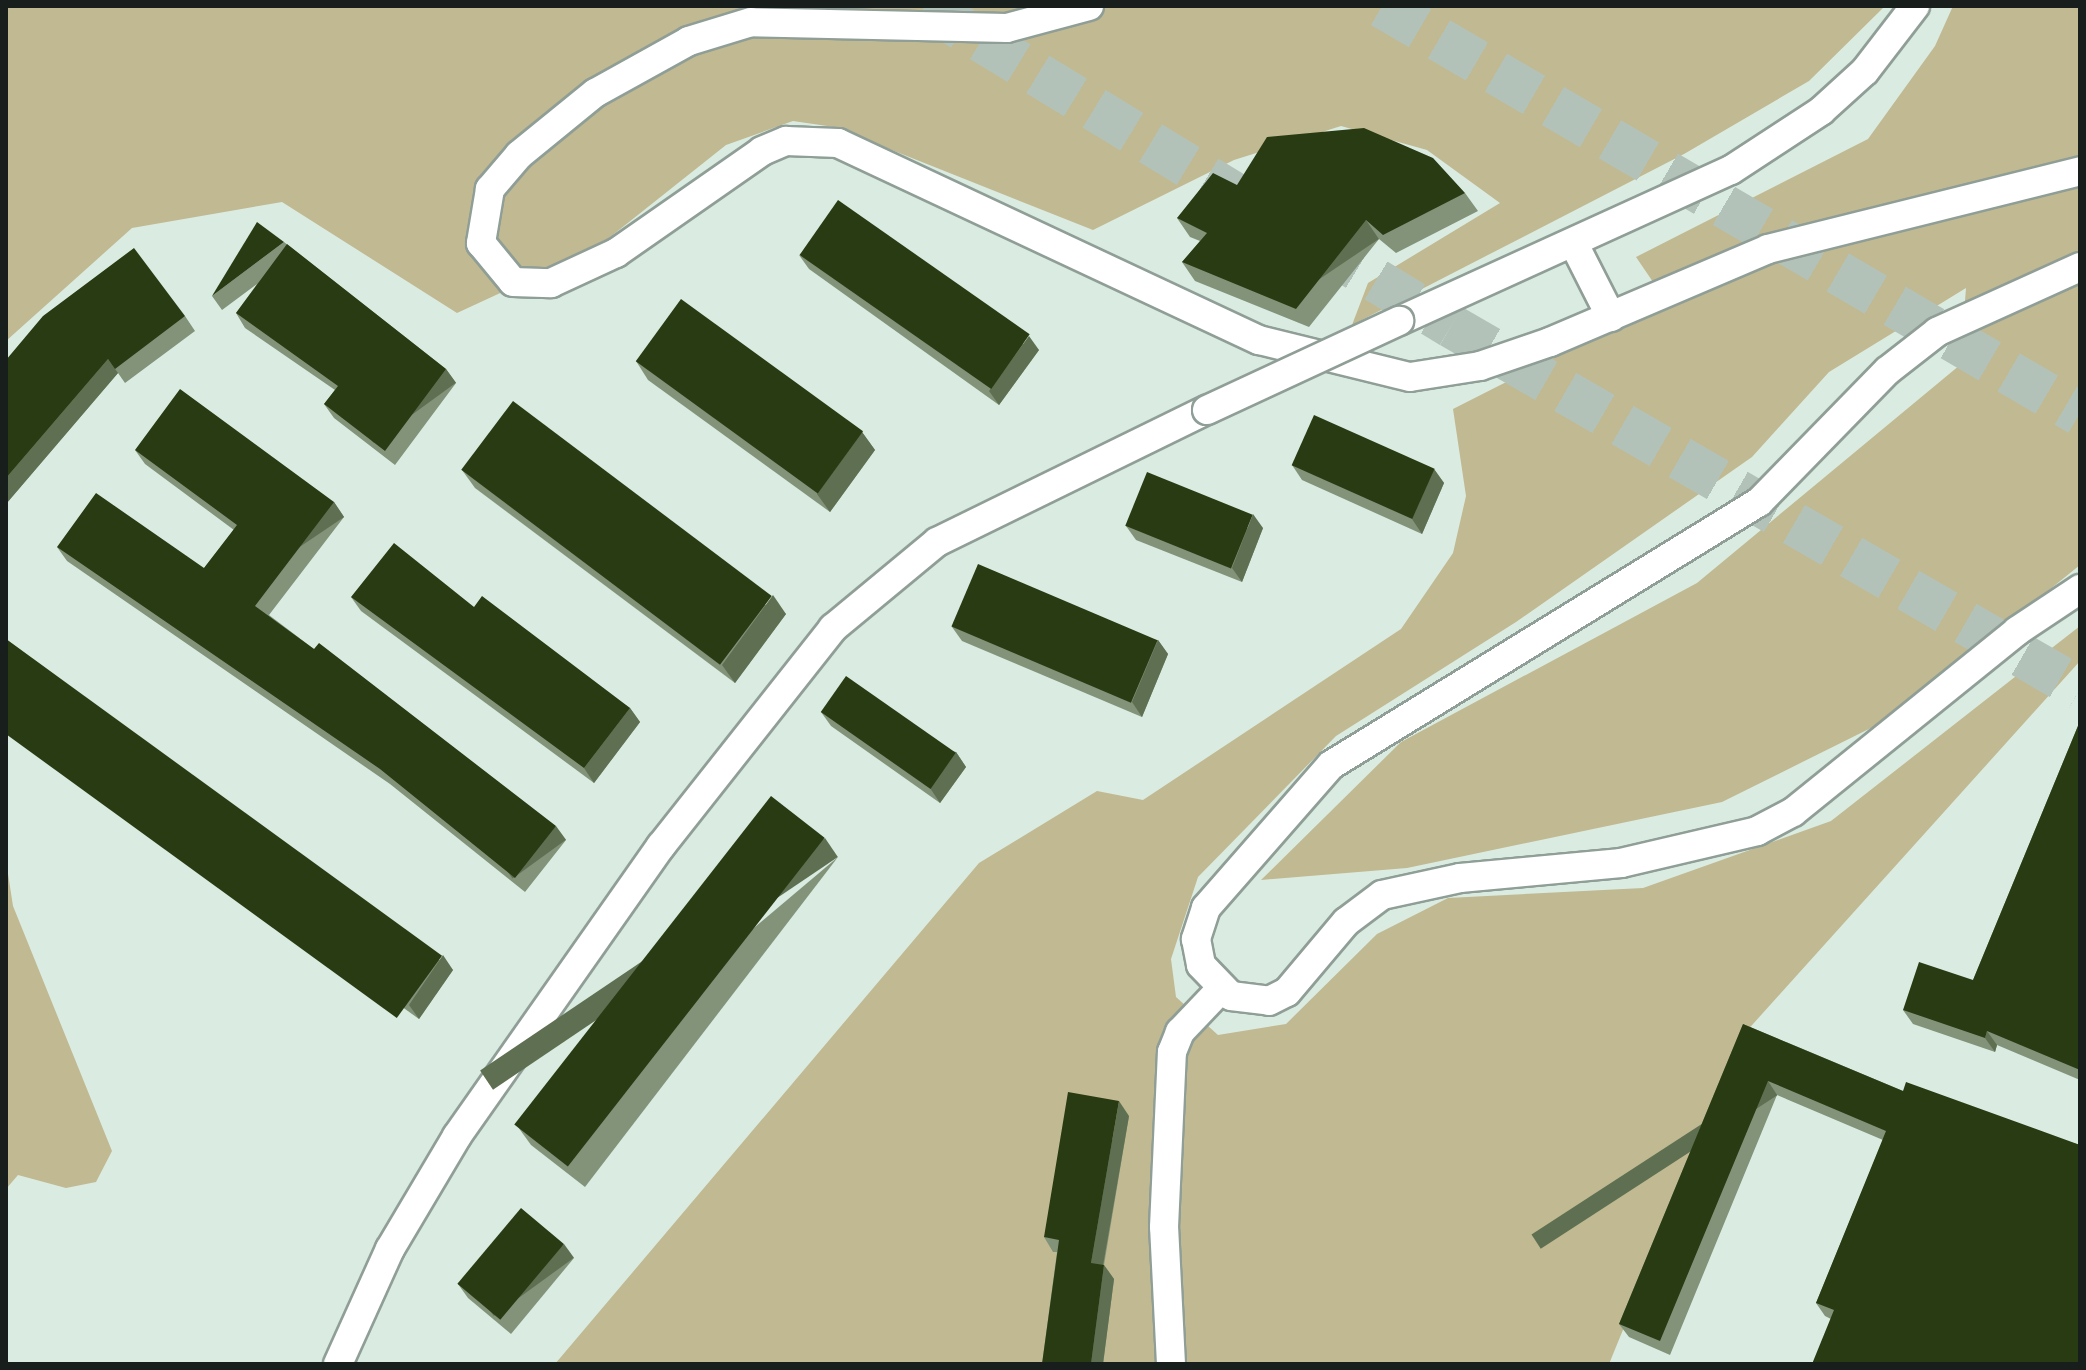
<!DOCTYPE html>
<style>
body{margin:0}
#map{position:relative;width:2086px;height:1370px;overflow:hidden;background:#daebe1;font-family:Arial,sans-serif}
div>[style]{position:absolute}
.green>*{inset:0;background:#c1b991}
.primary-tunnel>*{height:44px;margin-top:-22px;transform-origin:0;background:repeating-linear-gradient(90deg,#b3c2b9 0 44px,transparent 0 66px)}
.roads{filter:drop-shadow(2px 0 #8f9e96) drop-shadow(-2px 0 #8f9e96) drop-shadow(0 2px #8f9e96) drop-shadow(0 -2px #8f9e96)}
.street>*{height:28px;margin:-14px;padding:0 14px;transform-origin:14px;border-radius:14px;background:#fff}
.bridges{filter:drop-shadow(2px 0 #8f9e96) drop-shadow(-2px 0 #8f9e96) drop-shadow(0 2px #8f9e96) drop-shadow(0 -2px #8f9e96)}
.street-bridge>*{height:28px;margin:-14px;padding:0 14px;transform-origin:14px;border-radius:14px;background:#fff}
.wall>*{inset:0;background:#82937a}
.shaded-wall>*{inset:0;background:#5e7051;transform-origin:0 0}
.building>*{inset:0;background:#293b13;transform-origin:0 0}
span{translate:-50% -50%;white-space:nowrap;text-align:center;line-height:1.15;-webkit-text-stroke:8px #e7f8ef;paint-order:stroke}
.frame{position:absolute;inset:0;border:8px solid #181e1b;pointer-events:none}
</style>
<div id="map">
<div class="green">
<i style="clip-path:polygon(6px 6px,1885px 6px,1809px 81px,1684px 154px,1352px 325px,1368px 283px,1500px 203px,1427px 150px,1341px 126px,1234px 160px,1093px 230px,834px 127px,793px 121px,726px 145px,595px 249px,457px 313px,282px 202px,132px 228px,6px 341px)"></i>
<i style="clip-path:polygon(1953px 6px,2080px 6px,2080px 565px,1891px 718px,1722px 802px,1407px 868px,1261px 880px,1401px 742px,1697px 583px,1960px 365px,1966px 288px,1829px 372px,1752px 457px,1516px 622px,1336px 736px,1198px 877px,1171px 959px,1176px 997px,1218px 1035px,1286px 1024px,1377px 934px,1448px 898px,1643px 888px,1831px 821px,2080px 626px,2080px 661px,1744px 1034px,1609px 1364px,555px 1364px,979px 863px,1097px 791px,1143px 800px,1401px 629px,1453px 553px,1466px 496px,1453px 409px,1666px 301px,1636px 257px,1868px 139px,1935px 46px)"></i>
<i style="clip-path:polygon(6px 861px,13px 906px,112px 1151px,96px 1182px,66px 1188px,18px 1175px,6px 1189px)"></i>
</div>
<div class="primary-tunnel">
<i style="left:925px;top:6px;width:616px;rotate:31.31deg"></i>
<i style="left:1451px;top:326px;width:726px;rotate:29.99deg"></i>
<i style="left:1382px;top:6px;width:808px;rotate:30.31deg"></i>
</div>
<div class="roads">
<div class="street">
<i style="left:1089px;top:6px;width:85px;rotate:165deg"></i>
<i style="left:1007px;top:28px;width:256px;rotate:-178.7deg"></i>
<i style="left:751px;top:22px;width:65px;rotate:163deg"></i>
<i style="left:689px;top:41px;width:107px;rotate:151deg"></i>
<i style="left:595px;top:93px;width:98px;rotate:140.8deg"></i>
<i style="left:519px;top:155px;width:45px;rotate:130.5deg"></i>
<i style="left:490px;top:189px;width:55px;rotate:99.5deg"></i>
<i style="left:481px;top:243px;width:50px;rotate:50.6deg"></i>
<i style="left:513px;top:282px;width:38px;rotate:2deg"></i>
<i style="left:551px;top:283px;width:72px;rotate:-24.8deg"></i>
<i style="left:616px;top:253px;width:178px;rotate:-34.9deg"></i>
<i style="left:762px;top:151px;width:26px;rotate:-23deg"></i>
<i style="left:786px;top:141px;width:52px;rotate:2.2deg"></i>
<i style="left:838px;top:143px;width:465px;rotate:25.1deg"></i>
<i style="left:1259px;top:340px;width:155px;rotate:13.8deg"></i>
<i style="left:1410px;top:377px;width:71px;rotate:-8.9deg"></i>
<i style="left:1480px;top:366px;width:74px;rotate:-18.9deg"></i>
<i style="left:1550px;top:342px;width:237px;rotate:-23.1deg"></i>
<i style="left:1768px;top:249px;width:322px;rotate:-14deg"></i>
<i style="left:1574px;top:244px;width:82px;rotate:63.1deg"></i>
<i style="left:2080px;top:267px;width:157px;rotate:155.6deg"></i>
<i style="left:1937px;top:332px;width:63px;rotate:142deg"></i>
<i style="left:1887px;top:371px;width:183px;rotate:134.3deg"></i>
<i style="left:1759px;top:502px;width:502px;rotate:148.43deg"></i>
<i style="left:1331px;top:765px;width:190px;rotate:131.2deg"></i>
<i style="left:1206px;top:908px;width:33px;rotate:108deg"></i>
<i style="left:1196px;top:939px;width:26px;rotate:79deg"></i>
<i style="left:1201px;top:965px;width:43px;rotate:45.9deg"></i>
<i style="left:1231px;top:996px;width:38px;rotate:7deg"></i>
<i style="left:1269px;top:1001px;width:20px;rotate:-27deg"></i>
<i style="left:1287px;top:992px;width:92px;rotate:-49.9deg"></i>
<i style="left:1346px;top:922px;width:45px;rotate:-36.9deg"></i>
<i style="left:1382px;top:895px;width:80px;rotate:-12.3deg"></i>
<i style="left:1460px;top:878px;width:162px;rotate:-5.3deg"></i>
<i style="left:1621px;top:863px;width:140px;rotate:-13.2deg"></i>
<i style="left:1757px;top:831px;width:41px;rotate:-27.8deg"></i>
<i style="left:1793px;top:812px;width:288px;rotate:-38.9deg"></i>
<i style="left:2017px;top:631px;width:76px;rotate:-33.7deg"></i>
<i style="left:1399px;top:321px;width:365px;rotate:-24.5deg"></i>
<i style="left:1731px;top:170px;width:108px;rotate:-33.2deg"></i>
<i style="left:1821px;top:111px;width:59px;rotate:-42.3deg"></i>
<i style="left:1865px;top:71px;width:82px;rotate:-52.4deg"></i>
<i style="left:338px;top:1364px;width:126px;rotate:-65.7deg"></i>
<i style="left:390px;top:1249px;width:131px;rotate:-59.3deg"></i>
<i style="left:457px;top:1136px;width:355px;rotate:-54.9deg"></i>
<i style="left:661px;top:846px;width:278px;rotate:-51.7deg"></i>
<i style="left:833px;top:628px;width:135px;rotate:-39.6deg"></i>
<i style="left:937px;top:542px;width:301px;rotate:-26.1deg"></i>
<i style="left:1171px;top:1364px;width:137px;rotate:-92.9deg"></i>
<i style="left:1164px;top:1227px;width:175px;rotate:-87.4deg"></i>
<i style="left:1172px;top:1052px;width:22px;rotate:-68deg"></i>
<i style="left:1180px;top:1032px;width:59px;rotate:-46.4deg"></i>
</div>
</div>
<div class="bridges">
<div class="street-bridge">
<i style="left:1207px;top:410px;width:212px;rotate:-24.9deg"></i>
</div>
</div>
<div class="wall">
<i style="clip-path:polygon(1237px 185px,1465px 193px,1478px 211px,1396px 253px,1379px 239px,1309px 327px,1195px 281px,1182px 262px,1200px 241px,1190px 237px,1177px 218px)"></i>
<i style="clip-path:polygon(284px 242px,446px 369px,456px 383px,395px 465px,334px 418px,324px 404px,335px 390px,245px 328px,236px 313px,257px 284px,222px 310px,212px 296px)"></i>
<i style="clip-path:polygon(799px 255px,1039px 350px,999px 405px,809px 269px)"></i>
<i style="clip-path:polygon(185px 316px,195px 331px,125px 383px,118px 373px,6px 504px,6px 360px)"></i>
<i style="clip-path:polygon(636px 361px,862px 432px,875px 450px,830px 512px,648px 380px)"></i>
<i style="clip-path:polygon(135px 450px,334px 502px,344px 517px,269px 615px,566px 840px,525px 892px,390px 784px,67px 561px,57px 547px,204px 568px,234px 530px,145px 464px)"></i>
<i style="clip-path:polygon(1292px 465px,1434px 469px,1444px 483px,1422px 534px,1302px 480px)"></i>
<i style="clip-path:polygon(462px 470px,786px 614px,735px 683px,475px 488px)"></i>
<i style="clip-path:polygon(1126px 526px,1263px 528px,1242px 582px,1136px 540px)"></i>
<i style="clip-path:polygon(351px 597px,474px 607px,630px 708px,640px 722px,594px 783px,361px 611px)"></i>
<i style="clip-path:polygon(952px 627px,1158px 640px,1168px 654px,1142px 717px,962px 641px)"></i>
<i style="clip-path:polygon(6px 639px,453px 970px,419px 1019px,6px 723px)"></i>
<i style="clip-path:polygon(821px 712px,956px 752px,966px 767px,940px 803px,831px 726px)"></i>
<i style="clip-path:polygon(2080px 721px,2080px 1080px,1997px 1045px,1995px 1052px,1913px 1024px,1903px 1010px,1973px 980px)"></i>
<i style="clip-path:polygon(838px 857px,585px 1187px,531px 1145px,518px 1127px)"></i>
<i style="clip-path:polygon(1743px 1024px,1903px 1091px,2080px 1145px,1831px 1319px,1825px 1316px,1816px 1303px,1883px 1140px,1777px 1095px,1670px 1355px,1629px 1337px,1619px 1324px)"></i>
<i style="clip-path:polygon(1129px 1116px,1104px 1265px,1114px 1279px,1103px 1364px,1042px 1364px,1057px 1252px,1053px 1252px,1044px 1237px)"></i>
<i style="clip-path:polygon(574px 1258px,511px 1334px,468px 1298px,458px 1284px)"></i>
</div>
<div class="shaded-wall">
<i style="left:1366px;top:220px;width:23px;height:113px;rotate:56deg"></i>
<i style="clip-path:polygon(1029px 336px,1039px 350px,999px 405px,989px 391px)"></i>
<i style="clip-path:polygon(108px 359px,118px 373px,6px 504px,6px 478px)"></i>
<i style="left:446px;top:369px;width:17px;height:102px;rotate:54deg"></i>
<i style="clip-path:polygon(862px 432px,875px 450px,830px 512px,817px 494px)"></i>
<i style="clip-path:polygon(1434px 469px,1444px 483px,1422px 534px,1412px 519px)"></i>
<i style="left:334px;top:502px;width:18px;height:131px;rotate:56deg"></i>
<i style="clip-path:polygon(1253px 514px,1263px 528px,1242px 582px,1232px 568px)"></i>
<i style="clip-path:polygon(773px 595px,786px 614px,735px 683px,722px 665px)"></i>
<i style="clip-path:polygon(1158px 640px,1168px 654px,1142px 717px,1132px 702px)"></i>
<i style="clip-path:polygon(630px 708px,640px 722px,594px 783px,584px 768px)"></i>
<i style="clip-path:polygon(956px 752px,966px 767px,940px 803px,930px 788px)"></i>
<i style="left:556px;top:826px;width:17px;height:66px;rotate:54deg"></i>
<i style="left:825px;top:838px;width:23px;height:416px;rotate:56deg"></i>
<i style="clip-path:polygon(443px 955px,453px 970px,419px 1019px,409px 1005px)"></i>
<i style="clip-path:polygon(1987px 1031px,1997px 1045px,1995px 1052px,1985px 1038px)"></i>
<i style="left:1768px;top:1081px;width:17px;height:282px;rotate:57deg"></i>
<i style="clip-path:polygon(1119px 1101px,1129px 1116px,1101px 1277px,1091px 1263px)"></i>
<i style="left:564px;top:1244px;width:17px;height:99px;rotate:54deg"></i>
<i style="clip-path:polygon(1104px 1265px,1114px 1279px,1103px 1364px,1091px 1364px)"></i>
</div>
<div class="building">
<i style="clip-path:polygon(1364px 128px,1433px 158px,1465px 193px,1383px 235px,1366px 220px,1296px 309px,1182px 262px,1207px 233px,1177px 218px,1213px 173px,1237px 185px,1267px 137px)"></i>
<i style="left:838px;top:200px;width:234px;height:67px;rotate:35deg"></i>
<i style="clip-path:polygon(257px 222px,284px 242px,212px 296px)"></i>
<i style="clip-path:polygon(287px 244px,446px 369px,385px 451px,324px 404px,338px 386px,236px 313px)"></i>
<i style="clip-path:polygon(134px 248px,185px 316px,115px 369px,108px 359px,6px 478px,6px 360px,43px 316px)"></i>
<i style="left:681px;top:299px;width:225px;height:77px;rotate:36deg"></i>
<i style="clip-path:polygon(180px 389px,334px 502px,255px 606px,314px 649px,319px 643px,556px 826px,515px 878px,380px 769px,57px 547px,96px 493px,204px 568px,237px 525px,135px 450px)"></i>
<i style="left:513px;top:401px;width:324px;height:86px;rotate:37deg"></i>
<i style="left:1314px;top:415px;width:132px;height:55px;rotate:24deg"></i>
<i style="left:1147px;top:472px;width:114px;height:58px;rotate:22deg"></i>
<i style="clip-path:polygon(394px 543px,474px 607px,482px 596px,630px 708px,584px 768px,351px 597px)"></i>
<i style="left:978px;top:564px;width:195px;height:68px;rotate:23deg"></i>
<i style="left:6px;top:639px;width:539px;height:77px;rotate:36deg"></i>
<i style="left:846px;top:676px;width:134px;height:44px;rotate:35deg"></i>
<i style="clip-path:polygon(2080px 721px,2080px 1070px,1987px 1031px,1985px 1038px,1903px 1010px,1919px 962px,1973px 980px)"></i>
<i style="left:771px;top:796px;width:68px;height:417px;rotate:38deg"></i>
<i style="clip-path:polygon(1743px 1024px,1903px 1091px,1906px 1082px,2080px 1145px,2080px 1364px,1812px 1364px,1834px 1310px,1816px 1303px,1886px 1131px,1768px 1081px,1660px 1341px,1619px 1324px)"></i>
<i style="clip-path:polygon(1068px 1092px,1119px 1101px,1091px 1263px,1104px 1265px,1091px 1364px,1042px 1364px,1059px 1240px,1044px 1237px)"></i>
<i style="left:521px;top:1208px;width:56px;height:99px;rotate:40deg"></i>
</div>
<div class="frame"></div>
</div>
